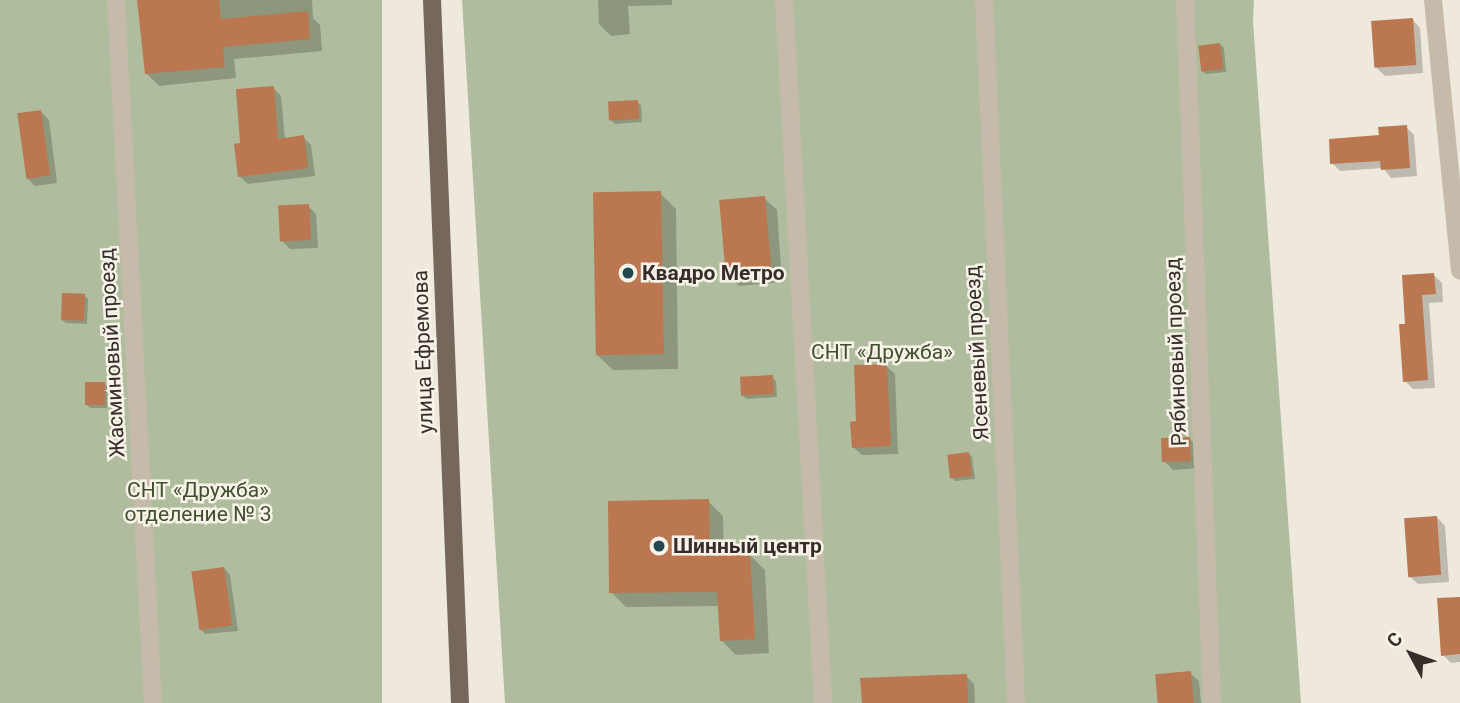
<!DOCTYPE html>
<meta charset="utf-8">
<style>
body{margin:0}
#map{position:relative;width:1460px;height:703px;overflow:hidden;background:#efe9dd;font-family:Roboto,sans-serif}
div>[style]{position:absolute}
.green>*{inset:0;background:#afbd9e;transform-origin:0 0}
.shadow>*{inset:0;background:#0003}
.building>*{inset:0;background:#ba7750;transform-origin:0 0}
.minor>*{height:18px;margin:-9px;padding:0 9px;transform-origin:9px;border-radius:9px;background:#c6bbaa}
.major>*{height:18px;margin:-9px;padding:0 9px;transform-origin:9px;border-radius:9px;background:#75675b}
.dots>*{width:19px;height:19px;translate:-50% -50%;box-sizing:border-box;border:4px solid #f8f3e9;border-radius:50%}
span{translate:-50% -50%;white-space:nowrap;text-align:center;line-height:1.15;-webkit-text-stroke:5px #f8f3e9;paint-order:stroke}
.poi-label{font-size:21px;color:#352e29;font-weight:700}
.left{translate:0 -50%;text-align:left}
.street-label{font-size:21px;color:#352e29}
.park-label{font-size:21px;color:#40502f}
.north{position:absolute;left:1376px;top:619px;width:70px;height:70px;-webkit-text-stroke:5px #f8f3e9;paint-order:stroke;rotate:311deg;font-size:19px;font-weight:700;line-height:28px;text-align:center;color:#352e29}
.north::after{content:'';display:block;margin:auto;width:24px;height:32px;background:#352e29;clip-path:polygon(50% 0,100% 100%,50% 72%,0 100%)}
</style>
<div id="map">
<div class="green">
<i style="left:0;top:0;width:382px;height:703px"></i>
<i style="clip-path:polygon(462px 0,1254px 0,1253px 21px,1301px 703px,505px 703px)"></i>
</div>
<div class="shadow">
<i style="clip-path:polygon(139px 0,312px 0,313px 18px,320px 25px,322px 51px,234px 59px,236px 78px,159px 86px,146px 73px)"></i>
<i style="clip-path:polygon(598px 0,672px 0,672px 5px,628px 6px,630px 34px,611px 36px,599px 24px)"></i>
<i style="clip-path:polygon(1412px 19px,1420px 28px,1423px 73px,1385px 76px,1376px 67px)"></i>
<i style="clip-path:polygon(1220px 44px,1224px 48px,1226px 72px,1206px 74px,1202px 71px)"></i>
<i style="clip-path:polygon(273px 88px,281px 96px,285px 139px,303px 137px,311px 145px,315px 176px,248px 184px,239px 176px,242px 145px)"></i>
<i style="clip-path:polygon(637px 102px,641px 105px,642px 122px,615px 124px,611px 120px)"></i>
<i style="clip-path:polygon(41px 112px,49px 120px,57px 183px,35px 186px,27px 178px)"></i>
<i style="clip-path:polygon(1406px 127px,1414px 135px,1417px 176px,1391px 178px,1383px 168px,1340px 171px,1332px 163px)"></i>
<i style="clip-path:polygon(660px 193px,676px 209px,678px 369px,613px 370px,597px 355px)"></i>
<i style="clip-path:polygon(764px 198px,777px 210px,782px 282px,739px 286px,727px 273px)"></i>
<i style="clip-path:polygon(308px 206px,316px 214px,318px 248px,290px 249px,282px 241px)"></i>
<i style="clip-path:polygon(1434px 275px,1442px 283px,1443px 302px,1429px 303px,1435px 388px,1413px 389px,1405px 381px,1407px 326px,1404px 277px)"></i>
<i style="clip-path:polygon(84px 295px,88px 299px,87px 324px,66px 323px,62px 320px)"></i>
<i style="clip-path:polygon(886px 366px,895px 374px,898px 454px,862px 455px,853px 447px,858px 423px)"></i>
<i style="clip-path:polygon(772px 377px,776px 381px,777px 397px,747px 399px,743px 396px)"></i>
<i style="clip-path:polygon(105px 384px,108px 388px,107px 408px,90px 408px,86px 404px)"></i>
<i style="clip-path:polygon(1190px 439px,1198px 447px,1199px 468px,1173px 470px,1165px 462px)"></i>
<i style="clip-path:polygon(968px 453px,972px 457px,975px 479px,955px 481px,952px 478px)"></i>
<i style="clip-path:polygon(708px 501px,723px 516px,724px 557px,750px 555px,765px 570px,769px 653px,736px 655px,721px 640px,719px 606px,626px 607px,611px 592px)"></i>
<i style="clip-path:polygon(1437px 517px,1445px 526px,1449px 582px,1418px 584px,1409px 576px)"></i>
<i style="clip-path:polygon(224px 568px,230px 575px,238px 631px,205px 634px,199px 628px)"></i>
<i style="clip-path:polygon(1460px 598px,1460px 662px,1451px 663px,1443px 655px)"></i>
<i style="clip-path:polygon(1190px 673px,1199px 681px,1201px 703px,1160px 703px)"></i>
<i style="clip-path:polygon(966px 676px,974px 684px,975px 703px,863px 703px)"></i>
</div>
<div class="building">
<i style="clip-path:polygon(137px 0,219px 0,221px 19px,308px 11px,310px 39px,223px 47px,225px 67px,145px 74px)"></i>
<i style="left:1413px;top:18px;width:47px;height:42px;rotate:86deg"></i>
<i style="left:1220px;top:43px;width:26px;height:22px;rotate:83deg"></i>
<i style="clip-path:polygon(274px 86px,278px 139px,304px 135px,308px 168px,238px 177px,234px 144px,240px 143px,236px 89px)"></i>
<i style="left:638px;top:100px;width:19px;height:30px;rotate:87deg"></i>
<i style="left:41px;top:110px;width:66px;height:24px;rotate:82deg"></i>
<i style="clip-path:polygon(1407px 125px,1410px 168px,1381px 170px,1380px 161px,1330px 164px,1329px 139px,1379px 135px,1378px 127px)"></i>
<i style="left:661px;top:191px;width:163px;height:68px;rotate:89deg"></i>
<i style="left:765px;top:196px;width:74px;height:46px;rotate:85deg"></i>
<i style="left:309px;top:204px;width:36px;height:31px;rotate:87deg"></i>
<i style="clip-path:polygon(1434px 273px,1436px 294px,1422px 295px,1428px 380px,1403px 382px,1399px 324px,1405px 324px,1402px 275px)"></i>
<i style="left:62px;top:293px;width:23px;height:27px;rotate:2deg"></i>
<i style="clip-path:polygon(887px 364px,891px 446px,852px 448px,850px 422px,856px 421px,854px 365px)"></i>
<i style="left:773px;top:375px;width:19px;height:33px;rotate:87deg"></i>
<i style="left:85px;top:382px;width:20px;height:23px"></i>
<i style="left:1190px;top:437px;width:24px;height:29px;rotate:88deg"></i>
<i style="left:969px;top:452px;width:24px;height:22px;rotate:83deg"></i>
<i style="clip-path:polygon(709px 499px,710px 556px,750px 553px,755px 639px,720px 641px,717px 592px,609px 593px,608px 501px)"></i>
<i style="left:1437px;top:516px;width:59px;height:33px;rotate:86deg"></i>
<i style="left:224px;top:567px;width:59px;height:33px;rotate:82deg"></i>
<i style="clip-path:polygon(1460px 597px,1460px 654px,1441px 656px,1437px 598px)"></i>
<i style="left:1191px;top:671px;width:32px;height:36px;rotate:85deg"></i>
<i style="clip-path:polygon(967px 674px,968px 703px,862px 703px,860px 678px)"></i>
</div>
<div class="minor">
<i style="left:116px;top:0;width:704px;rotate:86.99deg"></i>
<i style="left:784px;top:0;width:704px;rotate:86.82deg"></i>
<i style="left:984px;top:0;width:704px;rotate:87.39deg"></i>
<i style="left:1185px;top:0;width:704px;rotate:87.8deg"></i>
<i style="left:1433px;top:0;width:272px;rotate:84.3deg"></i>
</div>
<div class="major">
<i style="left:432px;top:0;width:704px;rotate:87.72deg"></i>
</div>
<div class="dots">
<i style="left:628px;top:273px;background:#224952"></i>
<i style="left:659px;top:546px;background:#224952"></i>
</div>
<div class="poi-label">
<span class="left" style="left:642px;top:273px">Квадро Метро</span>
<span class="left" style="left:673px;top:546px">Шинный центр</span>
</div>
<div class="street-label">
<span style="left:423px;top:352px;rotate:-92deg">улица Ефремова</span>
<span style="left:1176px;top:352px;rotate:-92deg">Рябиновый проезд</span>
<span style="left:112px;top:353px;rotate:-93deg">Жасминовый проезд</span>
<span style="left:977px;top:353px;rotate:-93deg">Ясеневый проезд</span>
</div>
<div class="park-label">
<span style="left:882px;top:352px">СНТ «Дружба»</span>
<span style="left:198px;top:502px">СНТ «Дружба»<br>отделение № 3</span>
</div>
<div class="north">С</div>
</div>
